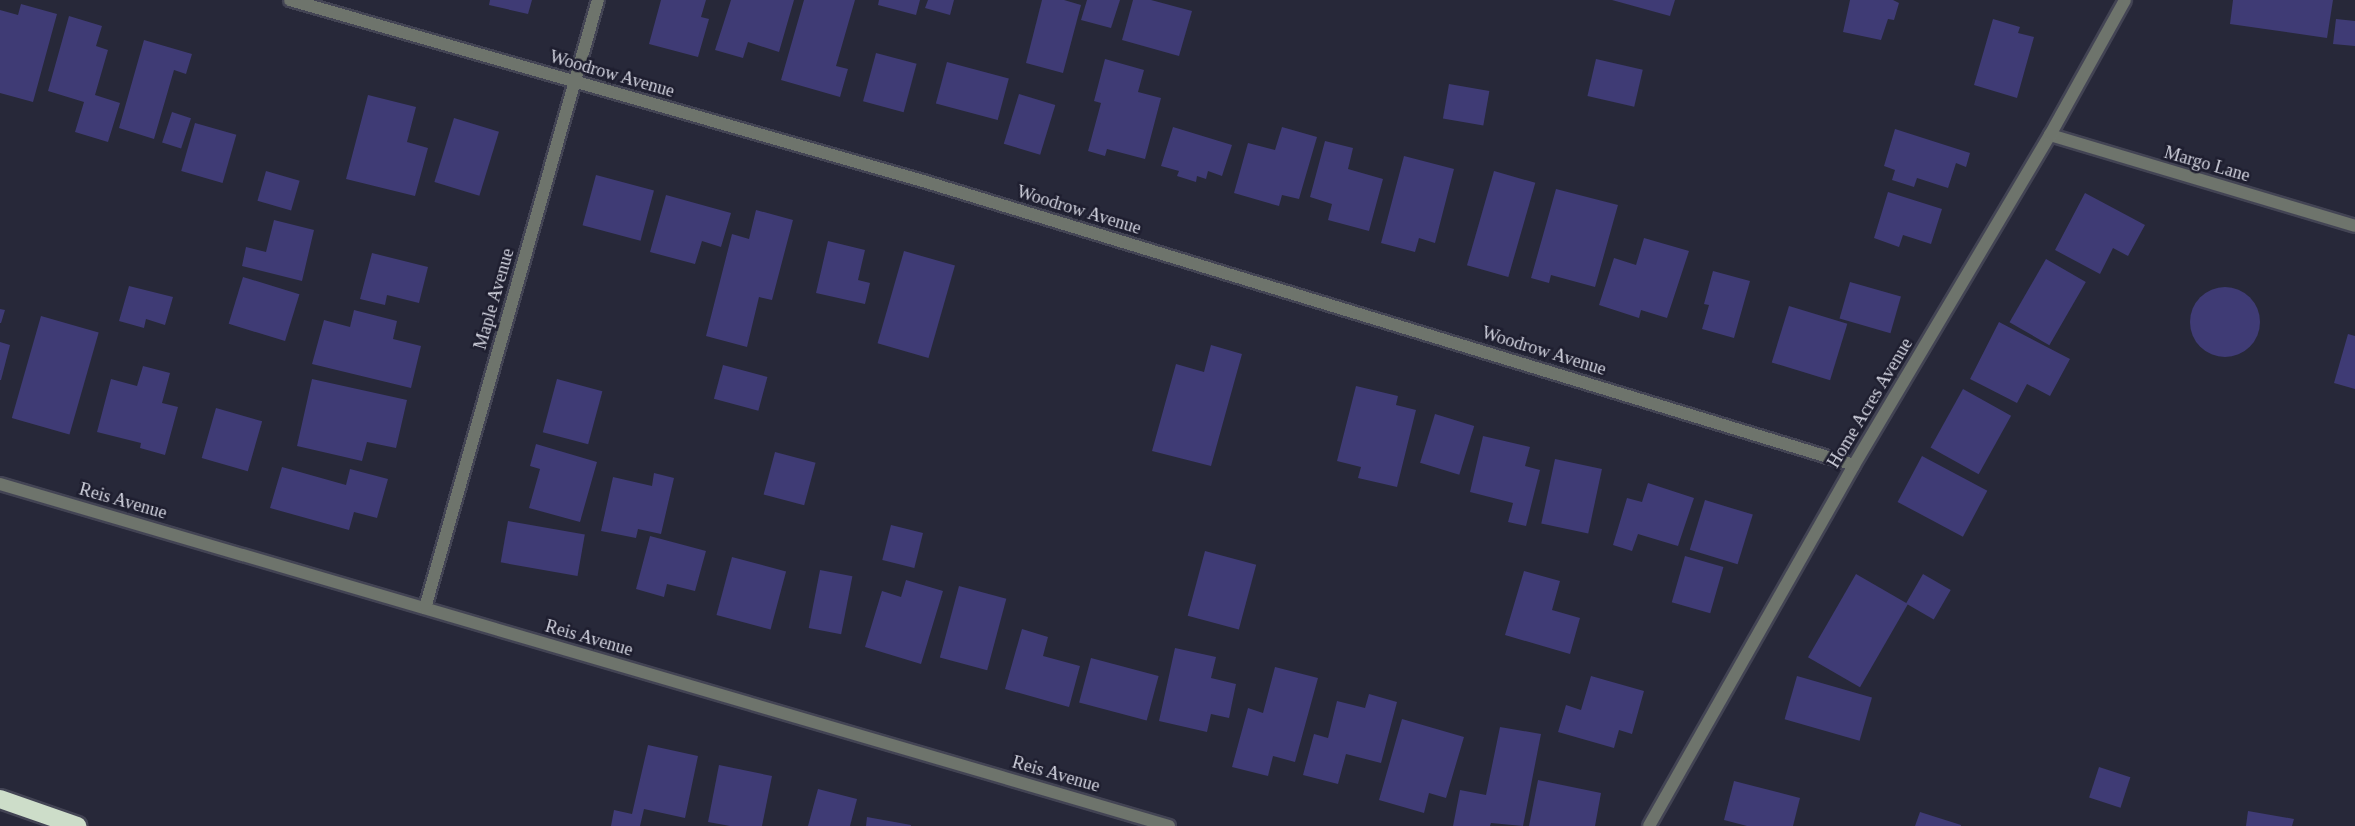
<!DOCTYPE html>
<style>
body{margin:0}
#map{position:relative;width:2355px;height:826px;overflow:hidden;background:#272839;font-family:"Times New Roman",serif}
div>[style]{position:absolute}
.building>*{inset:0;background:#3f3b75;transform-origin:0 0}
.round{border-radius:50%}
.roads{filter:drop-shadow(2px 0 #434454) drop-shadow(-2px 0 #434454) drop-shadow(0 2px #434454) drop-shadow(0 -2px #434454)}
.street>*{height:12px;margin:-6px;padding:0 6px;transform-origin:6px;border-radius:6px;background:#6e746c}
.highway>*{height:18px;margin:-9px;padding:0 9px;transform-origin:9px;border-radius:9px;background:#cdddc9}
span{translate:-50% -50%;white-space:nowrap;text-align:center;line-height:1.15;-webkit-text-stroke:5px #1e1e2f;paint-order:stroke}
.street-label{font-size:18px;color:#d3d4e0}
</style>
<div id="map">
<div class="building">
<i style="clip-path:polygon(490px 0,532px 0,528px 14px,489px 5px)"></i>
<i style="clip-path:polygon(661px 0,706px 0,701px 17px,709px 19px,698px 57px,649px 44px)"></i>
<i style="clip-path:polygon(731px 0,794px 0,779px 52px,748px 42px,743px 58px,715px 50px)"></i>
<i style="clip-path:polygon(804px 0,855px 0,836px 66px,848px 69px,840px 97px,781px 80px)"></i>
<i style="clip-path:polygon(879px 0,920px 0,916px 15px,878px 5px)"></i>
<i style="clip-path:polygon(928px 0,954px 0,950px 15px,925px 8px)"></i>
<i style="clip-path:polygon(1042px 0,1064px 0,1081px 5px,1063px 73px,1026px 63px)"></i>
<i style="clip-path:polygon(1087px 0,1120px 0,1111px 28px,1081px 20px)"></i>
<i style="clip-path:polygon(1133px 0,1151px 0,1192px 11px,1179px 56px,1122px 40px)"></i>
<i style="clip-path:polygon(1612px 0,1675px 0,1670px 16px)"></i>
<i style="clip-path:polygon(1850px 0,1893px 0,1899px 3px,1894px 20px,1888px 19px,1881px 40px,1843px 32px)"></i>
<i style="clip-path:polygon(2233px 0,2333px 0,2327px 38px,2230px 24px)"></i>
<i style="clip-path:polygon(21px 4px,57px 14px,33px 102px,0 93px,0 10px,18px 15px)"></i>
<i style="clip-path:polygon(69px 16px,102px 26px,96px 46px,108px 50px,95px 95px,120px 103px,108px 142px,75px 132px,84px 102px,48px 91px)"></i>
<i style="clip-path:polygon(1993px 19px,2020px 27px,2018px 33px,2034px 37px,2017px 98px,1974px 85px)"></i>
<i style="clip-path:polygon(2336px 19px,2355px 21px,2355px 46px,2333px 44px)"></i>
<i style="clip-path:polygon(144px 40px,192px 54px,186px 74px,174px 70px,154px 139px,119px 128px)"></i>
<i style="left:876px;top:53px;width:42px;height:50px;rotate:15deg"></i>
<i style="clip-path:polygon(1105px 59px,1144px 70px,1138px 92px,1161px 98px,1145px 159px,1107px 149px,1105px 156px,1088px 151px,1101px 103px,1094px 101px)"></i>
<i style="left:1596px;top:59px;width:48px;height:38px;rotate:13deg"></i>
<i style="left:947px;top:62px;width:64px;height:43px;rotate:15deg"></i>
<i style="left:1449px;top:84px;width:41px;height:35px;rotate:10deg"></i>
<i style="left:1019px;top:94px;width:38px;height:52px;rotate:17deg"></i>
<i style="clip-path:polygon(368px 95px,416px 107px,407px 142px,428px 148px,415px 196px,346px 179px)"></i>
<i style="left:172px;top:112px;width:20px;height:32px;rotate:18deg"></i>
<i style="left:454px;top:118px;width:47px;height:67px;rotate:17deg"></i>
<i style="left:195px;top:123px;width:43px;height:50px;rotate:16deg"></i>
<i style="clip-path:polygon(1173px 127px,1232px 145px,1222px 176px,1208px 171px,1206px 179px,1197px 176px,1196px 182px,1177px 176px,1179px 171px,1161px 166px)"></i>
<i style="clip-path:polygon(1282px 127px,1317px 137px,1299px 199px,1282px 195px,1279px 206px,1234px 193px,1248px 143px,1275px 150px)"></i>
<i style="clip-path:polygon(1895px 129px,1970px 153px,1966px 167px,1956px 163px,1948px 188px,1917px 178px,1914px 187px,1892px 180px,1895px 170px,1884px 166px)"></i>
<i style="clip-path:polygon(1325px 141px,1353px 148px,1348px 169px,1383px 179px,1369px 231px,1328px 220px,1332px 204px,1310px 197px)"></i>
<i style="clip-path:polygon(1404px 156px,1454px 169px,1435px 243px,1419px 238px,1415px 252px,1381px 243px)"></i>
<i style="left:266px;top:171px;width:35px;height:31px;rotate:16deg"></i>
<i style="left:1494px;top:171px;width:43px;height:98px;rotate:16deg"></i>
<i style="left:596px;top:175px;width:60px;height:52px;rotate:15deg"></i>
<i style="clip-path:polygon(1556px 189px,1618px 205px,1595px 287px,1551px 275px,1549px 283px,1531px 278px)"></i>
<i style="clip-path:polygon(1888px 192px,1942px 209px,1931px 244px,1903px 235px,1899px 247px,1874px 238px)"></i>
<i style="clip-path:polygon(2085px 193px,2145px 225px,2128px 256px,2113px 248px,2100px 274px,2055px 250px)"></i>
<i style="clip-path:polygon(666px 195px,731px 213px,721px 247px,702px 241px,695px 264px,650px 252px)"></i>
<i style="clip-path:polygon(756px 210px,793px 220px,772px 300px,759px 297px,747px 347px,706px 336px,732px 234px,749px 239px)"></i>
<i style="clip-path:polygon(274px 220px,314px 230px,302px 281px,242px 266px,246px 247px,266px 252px)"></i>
<i style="clip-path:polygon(1644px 238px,1689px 251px,1667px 318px,1641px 310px,1639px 318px,1599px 305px,1614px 258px,1636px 265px)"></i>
<i style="clip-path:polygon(828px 241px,865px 250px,858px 280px,870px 283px,865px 304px,816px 293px)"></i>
<i style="left:904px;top:251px;width:53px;height:96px;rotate:16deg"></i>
<i style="clip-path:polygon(372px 253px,428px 267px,419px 303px,387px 295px,385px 305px,360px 299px)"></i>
<i style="left:2046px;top:259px;width:46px;height:73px;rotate:30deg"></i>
<i style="clip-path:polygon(1713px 271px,1750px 281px,1734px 338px,1702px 329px,1709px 305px,1704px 304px)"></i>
<i style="left:243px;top:277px;width:59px;height:49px;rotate:17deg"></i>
<i style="left:1850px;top:282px;width:53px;height:38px;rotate:16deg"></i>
<i style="clip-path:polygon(129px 286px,173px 297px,165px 325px,146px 319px,144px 328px,119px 321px)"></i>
<i class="round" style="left:2190px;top:287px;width:70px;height:70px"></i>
<i style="left:1789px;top:306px;width:61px;height:59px;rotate:17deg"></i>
<i style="clip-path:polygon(0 309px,5px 310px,1px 323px,0 323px)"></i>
<i style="clip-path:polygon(354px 310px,397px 321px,393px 339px,421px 346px,411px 388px,312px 364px,324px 320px,350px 327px)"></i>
<i style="left:41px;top:316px;width:60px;height:106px;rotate:16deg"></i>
<i style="clip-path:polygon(1999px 322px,2070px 359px,2050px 396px,2027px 384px,2017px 403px,1970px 379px)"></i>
<i style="clip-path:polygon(2348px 334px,2355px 336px,2355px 389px,2334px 383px)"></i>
<i style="clip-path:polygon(0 342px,10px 345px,1px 380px,0 380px)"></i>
<i style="clip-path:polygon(1211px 345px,1242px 354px,1211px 466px,1152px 451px,1176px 364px,1204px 372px)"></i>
<i style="left:723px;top:365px;width:46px;height:35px;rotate:15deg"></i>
<i style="clip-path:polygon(143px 366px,170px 373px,162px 403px,178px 407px,165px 455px,140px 448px,141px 443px,97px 432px,111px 379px,137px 386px)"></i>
<i style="clip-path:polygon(312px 379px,407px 400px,396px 448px,367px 442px,362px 461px,297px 446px)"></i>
<i style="left:557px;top:379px;width:47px;height:55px;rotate:15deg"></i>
<i style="clip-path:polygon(1356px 386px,1398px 396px,1396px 405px,1416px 410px,1397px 487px,1358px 478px,1361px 467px,1337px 461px)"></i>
<i style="left:1963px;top:389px;width:55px;height:67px;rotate:29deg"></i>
<i style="left:216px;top:408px;width:48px;height:52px;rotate:16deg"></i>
<i style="left:1435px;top:414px;width:41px;height:51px;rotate:17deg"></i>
<i style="clip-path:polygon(1483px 436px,1530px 447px,1525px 466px,1540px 470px,1526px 526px,1508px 522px,1513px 503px,1470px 492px)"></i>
<i style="clip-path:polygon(536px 444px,597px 462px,580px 522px,529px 508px,540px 469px,530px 466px)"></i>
<i style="left:775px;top:452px;width:42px;height:44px;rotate:15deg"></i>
<i style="left:1922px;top:456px;width:74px;height:52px;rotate:28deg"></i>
<i style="left:1555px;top:459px;width:48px;height:66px;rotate:12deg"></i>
<i style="clip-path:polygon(282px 467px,346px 485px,350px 469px,388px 479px,377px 518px,354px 512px,349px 530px,270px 508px)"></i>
<i style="clip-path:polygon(654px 473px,674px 478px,661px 534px,638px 529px,636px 538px,601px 531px,613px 477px,652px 486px)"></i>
<i style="clip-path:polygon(1648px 483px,1694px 498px,1678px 546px,1638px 534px,1632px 551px,1613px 545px,1627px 498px,1642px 502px)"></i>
<i style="left:1705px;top:500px;width:50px;height:52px;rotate:17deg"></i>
<i style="left:508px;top:521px;width:78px;height:42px;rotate:10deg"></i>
<i style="left:891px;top:525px;width:33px;height:36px;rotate:14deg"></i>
<i style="clip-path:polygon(650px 536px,706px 551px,695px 591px,667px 584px,664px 597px,636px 589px)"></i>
<i style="left:1205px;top:551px;width:53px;height:67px;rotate:15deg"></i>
<i style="left:1685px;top:556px;width:40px;height:48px;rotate:16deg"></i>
<i style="left:732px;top:557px;width:56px;height:60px;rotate:15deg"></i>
<i style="left:820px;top:570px;width:33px;height:59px;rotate:11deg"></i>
<i style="clip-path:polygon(1524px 571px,1560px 581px,1552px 610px,1580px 618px,1570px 654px,1505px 635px)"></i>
<i style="left:1856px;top:574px;width:60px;height:96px;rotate:30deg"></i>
<i style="left:1923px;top:574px;width:32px;height:34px;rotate:30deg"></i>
<i style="clip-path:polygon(906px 580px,943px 591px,921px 664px,865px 647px,882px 591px,901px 597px)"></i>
<i style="left:959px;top:586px;width:49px;height:74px;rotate:15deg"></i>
<i style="clip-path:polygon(1022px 629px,1048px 637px,1043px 656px,1080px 666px,1069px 707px,1005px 689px)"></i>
<i style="clip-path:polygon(1175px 648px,1216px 657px,1211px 678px,1236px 684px,1229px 718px,1211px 714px,1207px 732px,1159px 721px)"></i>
<i style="left:1091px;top:658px;width:70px;height:46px;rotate:15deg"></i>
<i style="clip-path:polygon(1275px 667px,1318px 678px,1295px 762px,1273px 756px,1268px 776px,1232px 767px,1248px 708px,1263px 713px)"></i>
<i style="clip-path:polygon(1591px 676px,1644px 691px,1632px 734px,1619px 730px,1614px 748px,1558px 732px,1566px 705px,1581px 710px)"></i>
<i style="left:1797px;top:676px;width:78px;height:45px;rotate:16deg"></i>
<i style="clip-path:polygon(1369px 694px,1397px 702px,1381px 763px,1346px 754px,1338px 784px,1303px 775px,1314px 734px,1328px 738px,1337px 701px,1365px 708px)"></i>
<i style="clip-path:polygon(1402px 719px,1464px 737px,1446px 798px,1429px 793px,1424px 813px,1379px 800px)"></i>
<i style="clip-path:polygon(1500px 727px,1541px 734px,1523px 826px,1491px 823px,1490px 826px,1453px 826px,1460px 790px,1486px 795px)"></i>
<i style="clip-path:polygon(648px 745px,698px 756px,685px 818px,644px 809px,640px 826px,611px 826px,614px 810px,632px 814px)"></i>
<i style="clip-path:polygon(719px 765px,772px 776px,762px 826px,730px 826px,708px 822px)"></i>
<i style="left:2099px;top:767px;width:33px;height:32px;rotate:18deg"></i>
<i style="clip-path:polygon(1538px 780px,1601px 793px,1595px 826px,1529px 826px)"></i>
<i style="clip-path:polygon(1734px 781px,1800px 798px,1793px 826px,1747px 826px,1724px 820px)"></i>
<i style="clip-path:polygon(818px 789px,857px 799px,850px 826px,808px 826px)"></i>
<i style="clip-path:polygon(2248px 811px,2294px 819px,2292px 826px,2246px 826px)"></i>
<i style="clip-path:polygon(1920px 812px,1961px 825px,1961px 826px,1915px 826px)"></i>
<i style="clip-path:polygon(867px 817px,911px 825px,911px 826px,866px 826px)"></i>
</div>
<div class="roads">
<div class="street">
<i style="left:290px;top:0;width:658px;rotate:15.96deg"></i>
<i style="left:923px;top:181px;width:973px;rotate:16.96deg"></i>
<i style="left:2050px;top:135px;width:318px;rotate:16.6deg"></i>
<i style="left:0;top:484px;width:1218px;rotate:16.31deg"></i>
<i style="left:425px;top:608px;width:632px;rotate:-74.12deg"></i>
<i style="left:1649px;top:826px;width:415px;rotate:-60.4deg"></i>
<i style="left:1854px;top:465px;width:384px;rotate:-59.3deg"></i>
<i style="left:2050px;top:135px;width:154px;rotate:-60.9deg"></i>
</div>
<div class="highway">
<i style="left:0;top:799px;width:82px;rotate:19.3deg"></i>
</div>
</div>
<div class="street-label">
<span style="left:612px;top:74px;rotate:16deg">Woodrow Avenue</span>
<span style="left:2207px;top:164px;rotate:16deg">Margo Lane</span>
<span style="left:1079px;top:210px;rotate:17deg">Woodrow Avenue</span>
<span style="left:494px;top:299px;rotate:-74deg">Maple Avenue</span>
<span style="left:1544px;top:351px;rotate:17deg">Woodrow Avenue</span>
<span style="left:1870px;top:403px;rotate:-59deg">Home Acres Avenue</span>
<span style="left:123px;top:501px;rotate:16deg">Reis Avenue</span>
<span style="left:589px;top:638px;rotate:16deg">Reis Avenue</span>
<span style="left:1056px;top:774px;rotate:16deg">Reis Avenue</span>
</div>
</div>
